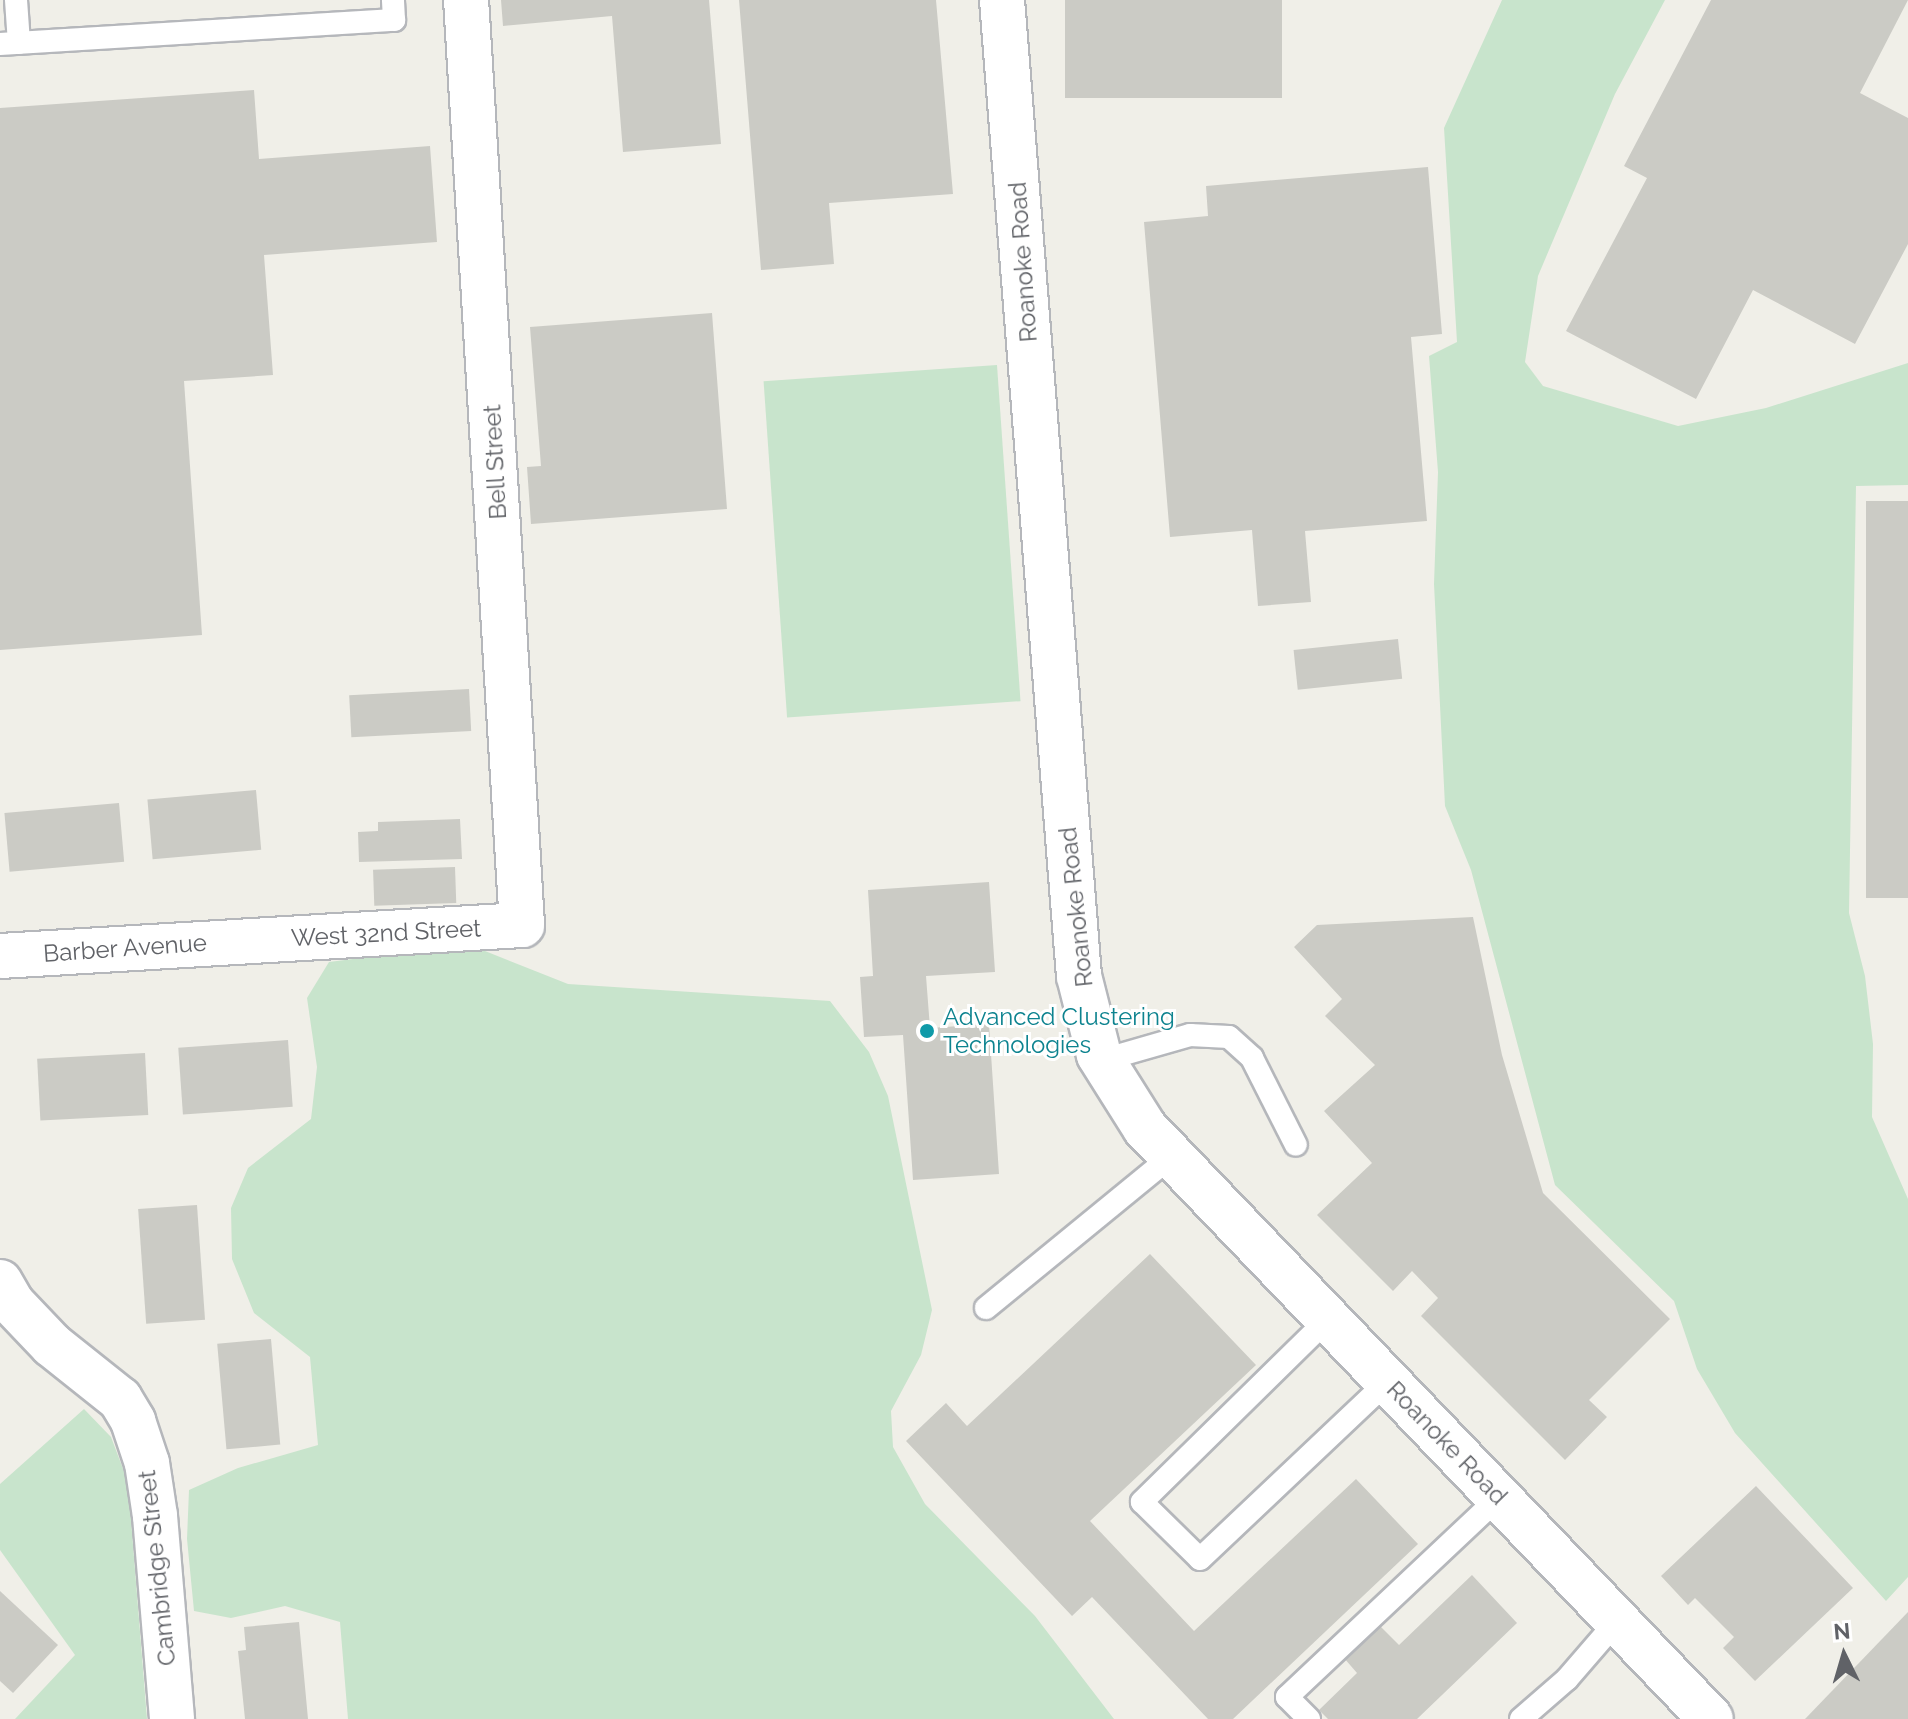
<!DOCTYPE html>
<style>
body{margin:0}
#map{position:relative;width:1908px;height:1719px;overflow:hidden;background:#f0efe8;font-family:Raleway,sans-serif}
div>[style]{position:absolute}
.green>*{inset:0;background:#c8e4cc;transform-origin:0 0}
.building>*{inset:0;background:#cbcbc5;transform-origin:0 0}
.roads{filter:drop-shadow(2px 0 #b5b7bb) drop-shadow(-2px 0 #b5b7bb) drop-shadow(0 2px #b5b7bb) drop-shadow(0 -2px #b5b7bb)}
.service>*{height:22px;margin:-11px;padding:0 11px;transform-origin:11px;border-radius:11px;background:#fff}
.minor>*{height:44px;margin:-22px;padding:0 22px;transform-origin:22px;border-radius:22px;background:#fff}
.tertiary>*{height:44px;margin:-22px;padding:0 22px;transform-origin:22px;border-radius:22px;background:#fff}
.dots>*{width:22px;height:22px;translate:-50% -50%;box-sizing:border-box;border:4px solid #fff;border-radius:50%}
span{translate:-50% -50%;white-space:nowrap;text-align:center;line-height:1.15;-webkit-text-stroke:6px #fff;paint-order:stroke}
.street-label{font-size:24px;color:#606267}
.culture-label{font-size:24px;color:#0d838f}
.left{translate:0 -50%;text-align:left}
.north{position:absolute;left:1804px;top:1615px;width:80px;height:80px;-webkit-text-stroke:6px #fff;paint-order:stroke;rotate:355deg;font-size:22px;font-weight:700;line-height:32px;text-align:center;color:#606267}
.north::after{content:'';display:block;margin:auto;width:28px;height:36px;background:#606267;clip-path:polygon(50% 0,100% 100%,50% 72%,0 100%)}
</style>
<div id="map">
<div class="green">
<i style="clip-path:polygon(1502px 0,1665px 0,1615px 94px,1538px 276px,1525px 362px,1543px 386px,1678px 426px,1766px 408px,1908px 363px,1908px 485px,1856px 486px,1849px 913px,1865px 976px,1873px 1044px,1872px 1117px,1908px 1199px,1908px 1577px,1886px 1601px,1735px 1433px,1697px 1369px,1674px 1301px,1555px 1185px,1471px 870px,1445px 806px,1434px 584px,1438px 472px,1429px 356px,1457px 342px,1444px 128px)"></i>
<i style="left:997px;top:365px;width:337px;height:234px;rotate:86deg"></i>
<i style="clip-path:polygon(485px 951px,568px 984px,830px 1001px,869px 1052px,888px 1096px,932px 1310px,921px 1355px,891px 1411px,893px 1447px,925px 1504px,1035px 1616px,1114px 1719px,348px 1719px,340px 1622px,285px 1606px,231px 1618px,194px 1611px,187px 1539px,189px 1490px,238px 1468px,318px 1445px,310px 1357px,254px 1313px,232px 1259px,231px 1208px,248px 1168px,311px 1119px,317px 1067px,307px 998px,329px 962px,401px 953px)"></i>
<i style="clip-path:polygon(84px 1409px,111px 1437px,128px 1482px,147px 1719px,15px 1719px,75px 1655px,0 1550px,0 1484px)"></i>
</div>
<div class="building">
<i style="clip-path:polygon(501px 0,709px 0,721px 144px,623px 152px,612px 16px,503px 26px)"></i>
<i style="clip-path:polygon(739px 0,936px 0,953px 194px,829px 203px,834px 264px,761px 270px)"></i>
<i style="left:1065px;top:0;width:217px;height:98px"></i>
<i style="clip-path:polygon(1711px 0,1908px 0,1860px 93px,1908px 118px,1908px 244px,1855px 344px,1753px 290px,1696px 399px,1566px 331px,1647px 178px,1624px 166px)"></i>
<i style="clip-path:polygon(254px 90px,259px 159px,430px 146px,437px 242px,264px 255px,273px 375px,184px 381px,202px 635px,0 650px,0 108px)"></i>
<i style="clip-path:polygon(1428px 167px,1442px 334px,1411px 337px,1427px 521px,1305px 531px,1311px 602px,1258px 606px,1252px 530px,1170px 537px,1144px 222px,1208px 216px,1206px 186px)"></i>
<i style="clip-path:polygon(712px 313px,727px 509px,531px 524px,527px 467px,541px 466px,530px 327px)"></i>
<i style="left:1866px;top:501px;width:42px;height:397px"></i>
<i style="left:1398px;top:639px;width:40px;height:105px;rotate:84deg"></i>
<i style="left:469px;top:689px;width:42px;height:120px;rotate:87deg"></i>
<i style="left:256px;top:790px;width:60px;height:109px;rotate:85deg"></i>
<i style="left:119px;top:803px;width:59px;height:115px;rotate:85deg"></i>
<i style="clip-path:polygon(460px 819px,462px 859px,359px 862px,358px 832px,378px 831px,378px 822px)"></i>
<i style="left:455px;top:867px;width:36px;height:82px;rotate:88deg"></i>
<i style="clip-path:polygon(989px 882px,995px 972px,926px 976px,930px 1028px,989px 1024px,999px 1174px,913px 1180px,903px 1035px,864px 1037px,860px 977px,873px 976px,868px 890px)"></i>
<i style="clip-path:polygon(1473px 917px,1502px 1055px,1543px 1193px,1670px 1319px,1589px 1400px,1607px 1417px,1565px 1460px,1421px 1316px,1438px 1298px,1412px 1271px,1393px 1291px,1317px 1215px,1372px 1163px,1324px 1111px,1375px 1065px,1325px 1016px,1342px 999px,1294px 947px,1317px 925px)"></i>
<i style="left:288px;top:1040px;width:67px;height:110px;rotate:86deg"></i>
<i style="left:145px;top:1053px;width:62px;height:108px;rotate:87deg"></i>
<i style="left:197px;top:1205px;width:115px;height:59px;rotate:86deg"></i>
<i style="clip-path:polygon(1150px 1254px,1256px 1365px,1090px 1521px,1194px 1631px,1356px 1479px,1418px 1544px,1233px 1719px,1208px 1719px,1092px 1597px,1072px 1616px,906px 1441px,946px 1403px,967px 1426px)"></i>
<i style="left:271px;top:1339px;width:106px;height:54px;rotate:85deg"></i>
<i style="clip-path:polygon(1756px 1486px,1853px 1588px,1755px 1681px,1723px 1648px,1734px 1637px,1695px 1598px,1688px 1605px,1661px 1576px)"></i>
<i style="clip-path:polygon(1472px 1575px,1517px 1623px,1417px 1719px,1328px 1719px,1319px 1710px,1357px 1673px,1344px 1658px,1379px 1625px,1399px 1645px)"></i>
<i style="clip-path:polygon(0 1591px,58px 1645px,13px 1693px,0 1681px)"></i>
<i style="clip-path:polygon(1908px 1612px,1908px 1719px,1805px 1719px)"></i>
<i style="clip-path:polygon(299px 1622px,308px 1719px,245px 1719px,238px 1651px,246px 1650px,244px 1627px)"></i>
</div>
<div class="roads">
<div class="service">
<i style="left:16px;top:0;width:43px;rotate:86deg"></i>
<i style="left:0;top:44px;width:395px;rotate:-3.5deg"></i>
<i style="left:394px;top:20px;width:20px;rotate:-93deg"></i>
<i style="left:1103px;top:1060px;width:91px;rotate:-16deg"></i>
<i style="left:1190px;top:1035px;width:39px;rotate:3deg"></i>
<i style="left:1229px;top:1037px;width:31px;rotate:42deg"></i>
<i style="left:1252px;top:1058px;width:97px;rotate:63.2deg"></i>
<i style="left:986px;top:1308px;width:240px;rotate:-39.3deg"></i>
<i style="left:1328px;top:1319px;width:261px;rotate:135.5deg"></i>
<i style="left:1142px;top:1502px;width:81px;rotate:44.5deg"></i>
<i style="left:1200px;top:1559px;width:259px;rotate:-43.4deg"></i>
<i style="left:1309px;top:1719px;width:31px;rotate:-135deg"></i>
<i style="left:1287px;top:1697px;width:291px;rotate:-43.3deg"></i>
<i style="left:1521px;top:1719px;width:61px;rotate:-41deg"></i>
<i style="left:1567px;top:1679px;width:77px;rotate:-49.2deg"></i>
</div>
<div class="minor">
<i style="left:0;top:956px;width:523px;rotate:-3.4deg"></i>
<i style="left:522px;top:925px;width:927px;rotate:-93.46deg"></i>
<i style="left:0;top:1282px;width:24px;rotate:60deg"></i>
<i style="left:12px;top:1303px;width:58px;rotate:46.4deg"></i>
<i style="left:52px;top:1345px;width:87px;rotate:38.5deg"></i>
<i style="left:120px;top:1399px;width:26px;rotate:59deg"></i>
<i style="left:133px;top:1421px;width:44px;rotate:71.6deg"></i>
<i style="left:147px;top:1463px;width:54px;rotate:81.4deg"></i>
<i style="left:155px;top:1516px;width:204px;rotate:85.2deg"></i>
</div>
<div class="tertiary">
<i style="left:1002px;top:0;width:979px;rotate:85.49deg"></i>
<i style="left:1079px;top:976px;width:81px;rotate:75.8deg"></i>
<i style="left:1099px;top:1055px;width:86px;rotate:57.8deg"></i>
<i style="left:1145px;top:1128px;width:818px;rotate:46.24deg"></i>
</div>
</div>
<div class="dots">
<i style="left:927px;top:1031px;background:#0f9aa8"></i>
</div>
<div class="street-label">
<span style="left:1023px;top:262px;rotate:-94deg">Roanoke Road</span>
<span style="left:495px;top:462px;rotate:-93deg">Bell Street</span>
<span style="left:1076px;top:907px;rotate:-96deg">Roanoke Road</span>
<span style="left:386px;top:933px;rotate:-3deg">West 32nd Street</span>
<span style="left:125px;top:948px;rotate:-4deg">Barber Avenue</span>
<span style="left:1447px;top:1443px;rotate:46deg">Roanoke Road</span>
<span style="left:157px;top:1568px;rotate:-96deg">Cambridge Street</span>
</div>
<div class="culture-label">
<span class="left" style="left:943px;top:1031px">Advanced Clustering<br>Technologies</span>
</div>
<div class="north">N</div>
</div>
